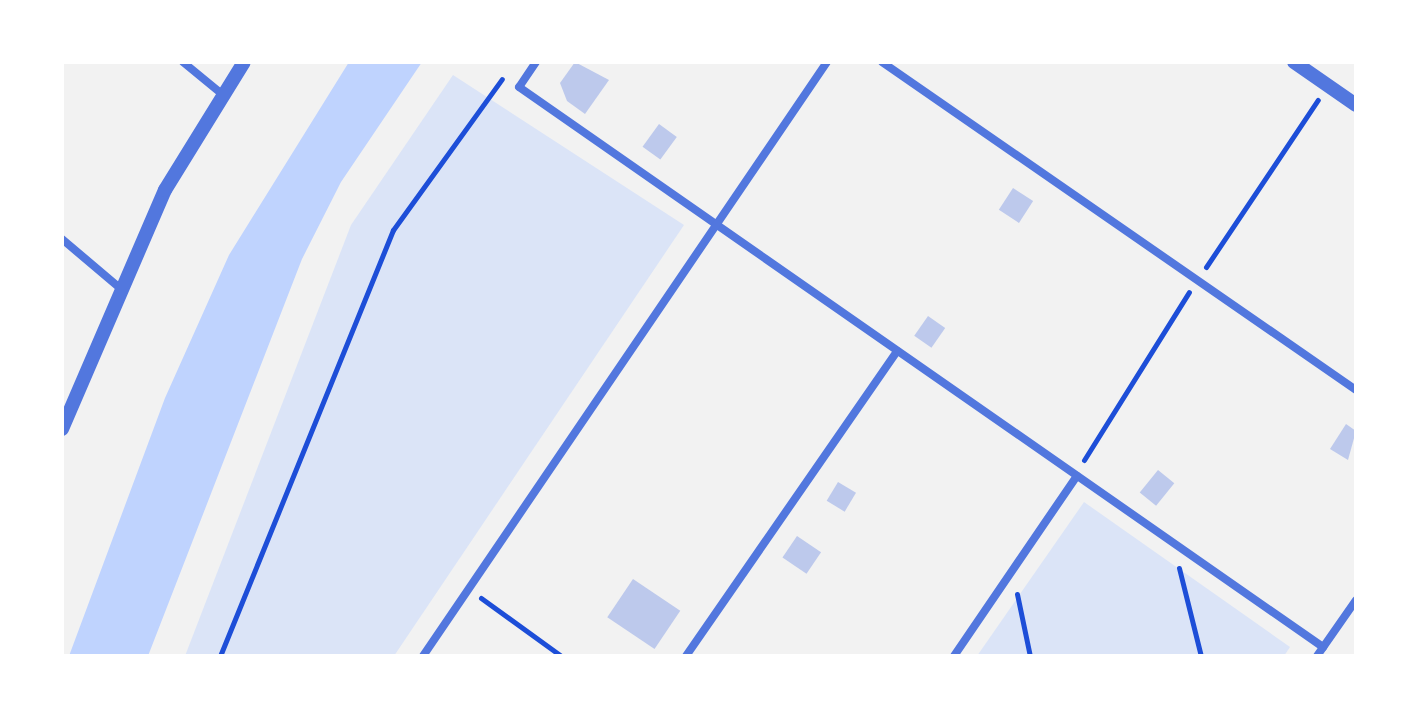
<!DOCTYPE html>
<style>
body{margin:0}
#map{position:relative;width:1418px;height:718px;overflow:hidden;background:#f2f2f2;font-family:Lato,sans-serif}
div>[style]{position:absolute}
.green>*{inset:0;background:#dbe4f7}
.water>*{inset:0;background:#bfd3fe}
.building>*{inset:0;background:#bdc9ec;transform-origin:0 0}
.path>*{height:5px;margin:-2.5px;padding:0 2.5px;transform-origin:2.5px;border-radius:2.5px;background:#1d4ed8}
.minor>*{height:8px;margin:-4px;padding:0 4px;transform-origin:4px;border-radius:4px;background:#5277de}
.tertiary>*{height:14px;margin:-7px;padding:0 7px;transform-origin:7px;border-radius:7px;background:#5277de}
span{translate:-50% -50%;white-space:nowrap;text-align:center;line-height:1.15;-webkit-text-stroke:6px #fff;paint-order:stroke}
.frame{position:absolute;inset:0;border:64px solid #fff;pointer-events:none}
</style>
<div id="map">
<div class="green">
<i style="clip-path:polygon(453px 75px,684px 225px,394px 656px,185px 656px,351px 225px)"></i>
<i style="clip-path:polygon(1084px 502px,1290px 647px,1284px 656px,977px 656px)"></i>
</div>
<div class="water">
<i style="clip-path:polygon(349px 62px,422px 62px,341px 182px,302px 259px,148px 656px,69px 656px,165px 398px,229px 255px)"></i>
</div>
<div class="building">
<i style="clip-path:polygon(575px 62px,609px 80px,585px 114px,567px 101px,560px 83px)"></i>
<i style="left:659px;top:124px;width:22px;height:28px;rotate:36deg"></i>
<i style="left:1013px;top:188px;width:24px;height:26px;rotate:33deg"></i>
<i style="left:928px;top:316px;width:21px;height:24px;rotate:35deg"></i>
<i style="clip-path:polygon(1346px 424px,1356px 431px,1348px 460px,1330px 449px)"></i>
<i style="left:1158px;top:470px;width:21px;height:29px;rotate:39deg"></i>
<i style="left:838px;top:482px;width:21px;height:22px;rotate:31deg"></i>
<i style="left:797px;top:536px;width:29px;height:26px;rotate:34deg"></i>
<i style="left:633px;top:579px;width:57px;height:46px;rotate:34deg"></i>
</div>
<div class="path">
<i style="left:1206px;top:267px;width:201px;rotate:-56.2deg"></i>
<i style="left:1084px;top:460px;width:198px;rotate:-58deg"></i>
<i style="left:1179px;top:568px;width:91px;rotate:76deg"></i>
<i style="left:1017px;top:594px;width:63px;rotate:78.2deg"></i>
<i style="left:481px;top:598px;width:99px;rotate:35.9deg"></i>
<i style="left:220px;top:656px;width:460px;rotate:-67.9deg"></i>
<i style="left:393px;top:230px;width:186px;rotate:-54.2deg"></i>
</div>
<div class="minor">
<i style="left:183px;top:62px;width:50px;rotate:39.4deg"></i>
<i style="left:536px;top:62px;width:30px;rotate:124deg"></i>
<i style="left:519px;top:87px;width:980px;rotate:34.86deg"></i>
<i style="left:882px;top:62px;width:576px;rotate:34.68deg"></i>
<i style="left:62px;top:239px;width:77px;rotate:40.3deg"></i>
<i style="left:423px;top:656px;width:718px;rotate:-55.78deg"></i>
<i style="left:686px;top:656px;width:371px;rotate:-55.3deg"></i>
<i style="left:954px;top:656px;width:218px;rotate:-55.7deg"></i>
<i style="left:1317px;top:656px;width:68px;rotate:-55.1deg"></i>
</div>
<div class="tertiary">
<i style="left:1294px;top:62px;width:75px;rotate:34.7deg"></i>
<i style="left:62px;top:429px;width:260px;rotate:-66.7deg"></i>
<i style="left:165px;top:190px;width:150px;rotate:-58.3deg"></i>
</div>
<div class="frame"></div>
</div>
